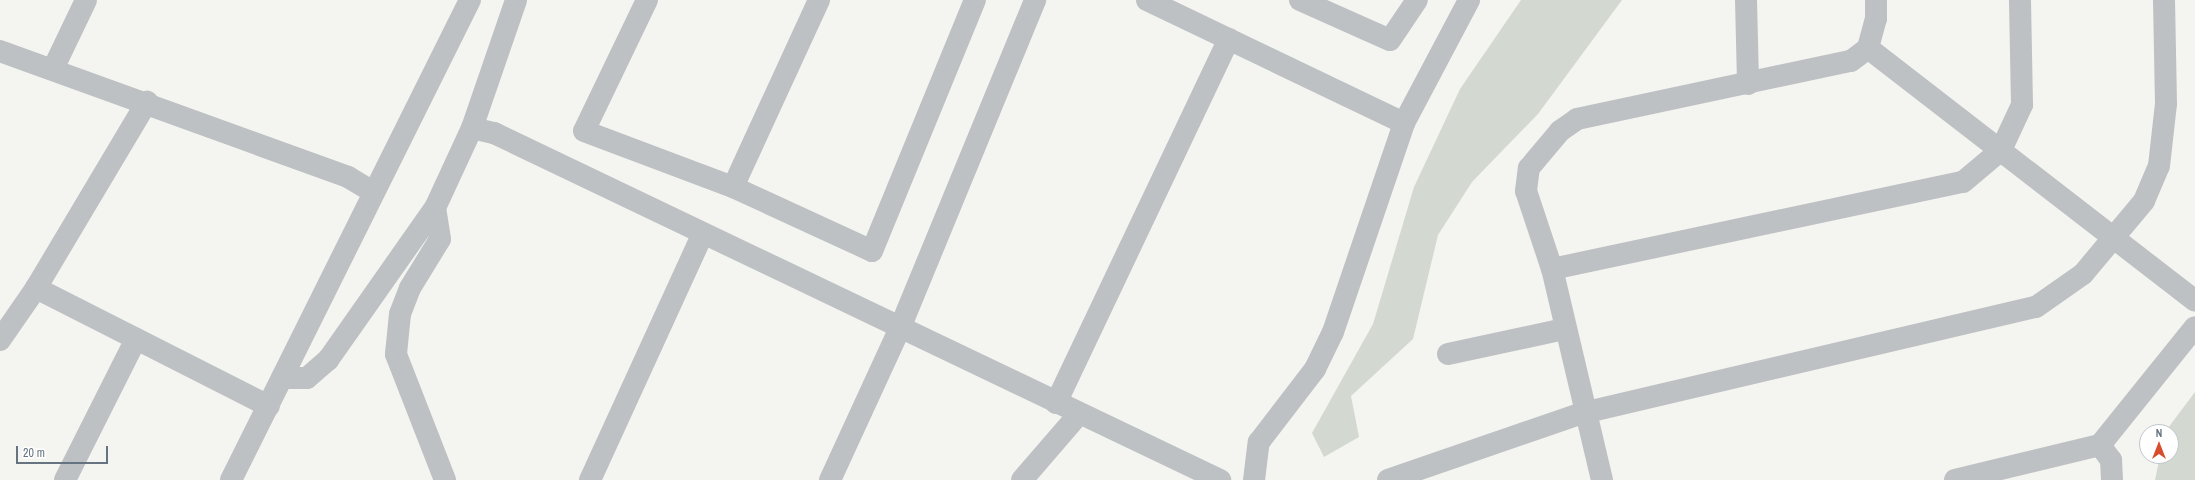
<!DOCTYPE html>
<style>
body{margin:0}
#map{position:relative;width:2195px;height:480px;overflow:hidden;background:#f4f4f0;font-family:"Archivo Narrow",sans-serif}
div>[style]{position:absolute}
.green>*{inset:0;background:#d3d9d0}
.minor>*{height:22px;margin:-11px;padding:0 11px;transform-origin:11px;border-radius:11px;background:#bdc1c4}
span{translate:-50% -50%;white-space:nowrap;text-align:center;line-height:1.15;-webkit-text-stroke:4px #fff;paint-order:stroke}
.north{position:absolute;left:2139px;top:424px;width:40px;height:40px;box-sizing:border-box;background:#fff;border:1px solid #c1c7cc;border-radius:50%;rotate:0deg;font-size:11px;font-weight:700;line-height:16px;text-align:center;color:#657480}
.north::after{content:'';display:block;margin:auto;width:14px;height:18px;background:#d84e2c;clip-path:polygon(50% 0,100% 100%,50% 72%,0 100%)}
.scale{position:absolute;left:16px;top:446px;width:92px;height:18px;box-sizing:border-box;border:2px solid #657480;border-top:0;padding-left:5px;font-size:12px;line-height:14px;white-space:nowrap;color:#657480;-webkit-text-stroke:3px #fff;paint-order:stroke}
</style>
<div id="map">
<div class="green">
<i style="clip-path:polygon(1521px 0,1622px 0,1538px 114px,1472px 182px,1438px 235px,1413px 339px,1351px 396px,1359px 437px,1324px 457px,1312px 433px,1373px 324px,1414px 187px,1460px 89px)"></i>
<i style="clip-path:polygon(2195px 392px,2195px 480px,2155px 480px,2160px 456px,2171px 456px,2171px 432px,2165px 432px)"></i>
</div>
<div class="minor">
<i style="left:647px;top:0;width:145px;rotate:115.7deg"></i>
<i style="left:584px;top:131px;width:159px;rotate:20.6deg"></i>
<i style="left:733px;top:187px;width:153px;rotate:24.7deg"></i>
<i style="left:872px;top:251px;width:271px;rotate:-67.7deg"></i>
<i style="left:1147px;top:0;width:285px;rotate:25.6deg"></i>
<i style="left:1300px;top:0;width:98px;rotate:24deg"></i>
<i style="left:1390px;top:40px;width:48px;rotate:-56deg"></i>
<i style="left:1746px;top:0;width:84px;rotate:88.6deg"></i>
<i style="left:1868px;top:48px;width:413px;rotate:37.7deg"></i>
<i style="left:0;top:51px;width:370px;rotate:19.9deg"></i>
<i style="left:348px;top:177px;width:29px;rotate:31deg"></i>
<i style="left:53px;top:69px;width:76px;rotate:-64.4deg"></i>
<i style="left:472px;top:128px;width:23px;rotate:13deg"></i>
<i style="left:494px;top:133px;width:805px;rotate:25.55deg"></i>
<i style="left:733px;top:187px;width:206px;rotate:-65.3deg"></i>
<i style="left:1552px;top:269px;width:420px;rotate:-12deg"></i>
<i style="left:1963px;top:182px;width:50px;rotate:-40.1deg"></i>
<i style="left:2001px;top:150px;width:50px;rotate:-65deg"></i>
<i style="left:2022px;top:105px;width:105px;rotate:-91.1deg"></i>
<i style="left:36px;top:288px;width:261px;rotate:26.9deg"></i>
<i style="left:0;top:340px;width:63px;rotate:-55.3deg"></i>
<i style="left:36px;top:288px;width:217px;rotate:-59.2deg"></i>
<i style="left:1448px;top:354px;width:120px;rotate:-12.1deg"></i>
<i style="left:282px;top:378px;width:25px"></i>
<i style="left:307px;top:378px;width:28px;rotate:-41deg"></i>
<i style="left:328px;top:360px;width:186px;rotate:-54.9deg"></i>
<i style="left:1056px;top:403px;width:403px;rotate:-64.6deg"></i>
<i style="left:2100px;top:445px;width:19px;rotate:54deg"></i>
<i style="left:2111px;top:460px;width:20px;rotate:87deg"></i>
<i style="left:65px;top:480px;width:158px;rotate:-63.3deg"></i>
<i style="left:231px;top:480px;width:536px;rotate:-63.53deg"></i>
<i style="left:445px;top:480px;width:135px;rotate:-111.3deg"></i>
<i style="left:396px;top:354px;width:40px;rotate:-84.3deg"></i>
<i style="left:400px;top:314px;width:28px;rotate:-69deg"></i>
<i style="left:410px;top:288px;width:57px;rotate:-58.5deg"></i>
<i style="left:440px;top:239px;width:31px;rotate:-99deg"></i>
<i style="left:435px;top:208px;width:88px;rotate:-65.2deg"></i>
<i style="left:472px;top:128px;width:135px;rotate:-71deg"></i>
<i style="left:590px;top:480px;width:269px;rotate:-65.4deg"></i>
<i style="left:830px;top:480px;width:167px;rotate:-65.3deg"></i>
<i style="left:900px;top:328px;width:355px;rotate:-67.6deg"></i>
<i style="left:1022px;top:480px;width:87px;rotate:-49.2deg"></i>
<i style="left:1254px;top:480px;width:38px;rotate:-83deg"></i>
<i style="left:1259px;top:442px;width:92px;rotate:-52.5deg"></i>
<i style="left:1315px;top:369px;width:41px;rotate:-64.1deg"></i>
<i style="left:1333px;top:332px;width:221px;rotate:-71.2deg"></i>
<i style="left:1404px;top:123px;width:139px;rotate:-62.1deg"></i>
<i style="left:1388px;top:480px;width:206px;rotate:-19deg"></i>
<i style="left:1583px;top:413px;width:465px;rotate:-13.2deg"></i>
<i style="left:2036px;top:307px;width:57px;rotate:-35.1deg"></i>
<i style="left:2083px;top:274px;width:95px;rotate:-50.1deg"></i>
<i style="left:2144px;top:201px;width:38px;rotate:-67deg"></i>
<i style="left:2159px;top:166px;width:62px;rotate:-83.6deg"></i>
<i style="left:2166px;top:104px;width:104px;rotate:-91.1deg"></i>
<i style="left:1602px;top:480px;width:217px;rotate:-103.3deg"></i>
<i style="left:1552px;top:269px;width:82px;rotate:-108.4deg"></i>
<i style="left:1526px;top:191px;width:23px;rotate:-83deg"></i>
<i style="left:1529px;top:168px;width:48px;rotate:-50deg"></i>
<i style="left:1560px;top:131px;width:21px;rotate:-35deg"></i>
<i style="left:1577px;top:119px;width:280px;rotate:-12deg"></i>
<i style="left:1851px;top:61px;width:21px;rotate:-37deg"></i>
<i style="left:1868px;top:48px;width:30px;rotate:-75deg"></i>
<i style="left:1876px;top:19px;width:19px;rotate:-90deg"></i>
<i style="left:1955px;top:480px;width:149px;rotate:-13.6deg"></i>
<i style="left:2100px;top:445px;width:151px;rotate:-51.2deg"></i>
</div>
<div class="north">N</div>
<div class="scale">20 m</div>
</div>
